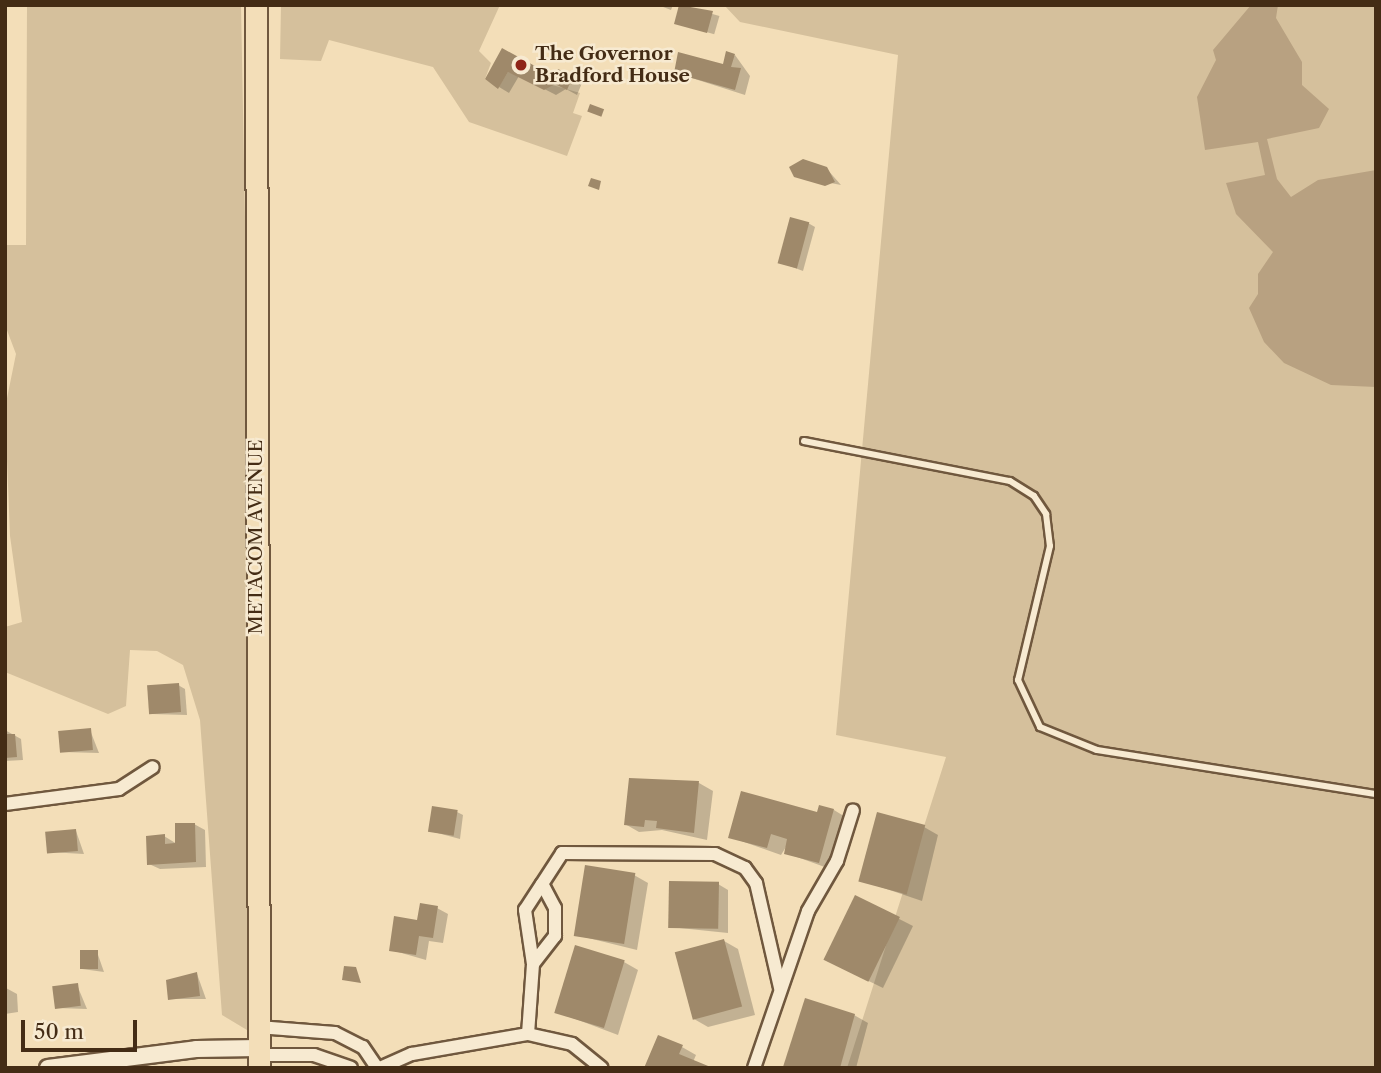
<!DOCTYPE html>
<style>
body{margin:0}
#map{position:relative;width:1381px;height:1073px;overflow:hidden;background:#f3deb8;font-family:"Libre Caslon Text",serif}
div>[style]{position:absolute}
.green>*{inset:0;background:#d5c09c}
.water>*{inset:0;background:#b8a181}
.shadow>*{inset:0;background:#0003;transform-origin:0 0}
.building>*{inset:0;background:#9f896a;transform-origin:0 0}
.roads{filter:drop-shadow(2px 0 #70583e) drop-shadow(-2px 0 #70583e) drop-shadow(0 2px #70583e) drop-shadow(0 -2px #70583e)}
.service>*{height:6px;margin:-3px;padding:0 3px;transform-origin:3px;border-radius:3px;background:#f7ead1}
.minor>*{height:12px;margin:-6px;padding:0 6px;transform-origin:6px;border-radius:6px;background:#f7ead1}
.tertiary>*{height:16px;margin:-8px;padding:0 8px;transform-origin:8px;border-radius:8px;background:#f7ead1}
.primary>*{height:21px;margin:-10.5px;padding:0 10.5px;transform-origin:10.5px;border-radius:10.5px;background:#f3deb8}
.dots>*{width:19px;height:19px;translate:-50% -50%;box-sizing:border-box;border:4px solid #f7ead1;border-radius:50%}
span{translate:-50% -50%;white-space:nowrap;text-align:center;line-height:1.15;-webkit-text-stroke:5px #f7ead1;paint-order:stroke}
.poi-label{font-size:19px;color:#442c15;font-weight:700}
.left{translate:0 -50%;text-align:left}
.street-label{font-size:19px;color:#442c15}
.frame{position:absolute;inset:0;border:7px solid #442c15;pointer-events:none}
.scale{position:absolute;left:21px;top:1020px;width:116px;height:32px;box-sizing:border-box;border:4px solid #442c15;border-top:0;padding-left:9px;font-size:21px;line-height:24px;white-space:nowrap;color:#442c15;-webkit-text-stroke:5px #f7ead1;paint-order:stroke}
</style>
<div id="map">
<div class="green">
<i style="clip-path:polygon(27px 5px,241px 5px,249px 429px,247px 1030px,222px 1015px,200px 720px,183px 665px,157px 651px,130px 650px,126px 706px,108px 714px,5px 672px,5px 627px,22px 622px,10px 536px,5px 408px,16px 354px,5px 325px,5px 245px,26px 245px)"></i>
<i style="clip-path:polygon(281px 5px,500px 5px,479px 51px,491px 63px,485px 79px,498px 88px,508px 72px,580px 93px,573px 113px,582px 116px,567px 156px,469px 122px,433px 67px,329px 40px,321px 61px,280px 59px)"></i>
<i style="clip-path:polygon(724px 5px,1376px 5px,1376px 1068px,847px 1068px,946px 757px,836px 735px,898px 55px,740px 22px)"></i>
</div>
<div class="water">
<i style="clip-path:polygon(1251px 5px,1278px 5px,1276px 18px,1302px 62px,1302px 85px,1329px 109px,1319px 128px,1267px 139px,1277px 179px,1291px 197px,1318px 180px,1376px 170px,1376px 387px,1331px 385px,1284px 363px,1264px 342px,1249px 308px,1258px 294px,1258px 274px,1273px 252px,1236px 214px,1226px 183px,1265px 175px,1258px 142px,1205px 150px,1197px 97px,1216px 60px,1213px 50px)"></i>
</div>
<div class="shadow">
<i style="clip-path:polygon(658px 5px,673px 5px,671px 10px)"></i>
<i style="left:681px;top:5px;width:40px;height:19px;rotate:16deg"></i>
<i style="clip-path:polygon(503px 50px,556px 80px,582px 83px,577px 95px,566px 89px,556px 95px,519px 76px,509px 93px,499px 87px)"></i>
<i style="clip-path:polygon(735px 55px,750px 76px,745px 95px,676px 73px,724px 67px)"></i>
<i style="clip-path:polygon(826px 168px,841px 185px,795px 176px)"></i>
<i style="clip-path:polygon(808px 223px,815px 227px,803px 271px,779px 262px)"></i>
<i style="clip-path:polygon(178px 685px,185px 689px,187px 715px,151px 714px)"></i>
<i style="clip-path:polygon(5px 730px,21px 739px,23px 760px,5px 761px)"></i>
<i style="clip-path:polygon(90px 730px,99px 753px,62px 752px)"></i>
<i style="clip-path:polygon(631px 779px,699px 783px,713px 791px,707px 840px,662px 830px,639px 832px,625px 824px)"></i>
<i style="clip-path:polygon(834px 810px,847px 818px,833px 870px,786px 853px,789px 842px,781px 855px,730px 837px)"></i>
<i style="clip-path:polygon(457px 812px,463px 815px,460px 839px,430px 831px)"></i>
<i style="clip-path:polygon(194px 824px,205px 830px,206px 867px,160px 869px,149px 864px,164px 836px,177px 844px)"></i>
<i style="clip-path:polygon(924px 827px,938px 835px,922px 901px,860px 880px)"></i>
<i style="clip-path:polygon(76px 831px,84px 854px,48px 852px)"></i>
<i style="clip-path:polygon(634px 875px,648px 883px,637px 950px,576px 935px)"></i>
<i style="clip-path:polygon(718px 884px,728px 890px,728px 933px,670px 927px)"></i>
<i style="clip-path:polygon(856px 897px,913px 926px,883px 988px,840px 967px)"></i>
<i style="clip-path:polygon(437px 908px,448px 914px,443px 943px,429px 941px,426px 960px,391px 950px)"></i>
<i style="clip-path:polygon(724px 941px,738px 949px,755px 1015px,708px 1027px,694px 1019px)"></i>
<i style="clip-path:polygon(97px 952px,104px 972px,82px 969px)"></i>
<i style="clip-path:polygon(624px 962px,638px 970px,618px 1035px,557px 1012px)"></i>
<i style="clip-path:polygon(197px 974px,206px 999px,170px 999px)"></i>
<i style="clip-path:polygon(77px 985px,87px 1009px,57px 1008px)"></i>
<i style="clip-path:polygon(6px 988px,17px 994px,18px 1012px,5px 1014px)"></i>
<i style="clip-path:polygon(854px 1015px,868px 1023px,856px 1068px,786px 1066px)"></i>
<i style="clip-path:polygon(682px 1047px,696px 1055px,693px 1062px,646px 1068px)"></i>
</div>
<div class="building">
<i style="clip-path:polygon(679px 5px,713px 11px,707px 33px,674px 24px)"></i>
<i style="clip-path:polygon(502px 48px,555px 77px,558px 69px,573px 76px,567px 90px,555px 84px,544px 90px,508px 72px,498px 89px,485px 79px)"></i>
<i style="clip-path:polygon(726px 51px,735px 54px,731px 67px,741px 68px,735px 90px,674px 73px,678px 52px,723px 64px)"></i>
<i style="left:590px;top:104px;width:15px;height:8px;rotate:20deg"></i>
<i style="clip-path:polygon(803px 159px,827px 167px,835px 182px,825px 186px,794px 177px,789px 167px)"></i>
<i style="clip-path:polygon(591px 178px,601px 181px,599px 190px,588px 186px)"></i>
<i style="left:790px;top:217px;width:20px;height:48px;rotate:15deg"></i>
<i style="left:179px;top:683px;width:29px;height:32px;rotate:86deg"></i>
<i style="left:91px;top:728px;width:22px;height:33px;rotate:85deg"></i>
<i style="clip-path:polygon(5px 734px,15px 734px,17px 757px,5px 758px)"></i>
<i style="clip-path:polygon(629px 778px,699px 781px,694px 833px,656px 828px,657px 821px,645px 820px,644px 827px,624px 825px)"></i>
<i style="clip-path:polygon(741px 791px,817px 812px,819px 805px,834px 809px,819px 863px,784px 854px,787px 839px,771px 834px,767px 848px,728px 838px)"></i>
<i style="left:432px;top:806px;width:26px;height:26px;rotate:9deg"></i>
<i style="left:877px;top:812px;width:50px;height:72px;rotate:15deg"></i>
<i style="clip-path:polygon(175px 823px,195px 823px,196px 862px,147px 865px,146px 836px,165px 834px,165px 844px,175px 843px)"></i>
<i style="left:76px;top:829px;width:22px;height:31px;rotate:85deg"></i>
<i style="left:585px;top:865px;width:51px;height:72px;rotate:9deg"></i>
<i style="left:669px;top:881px;width:50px;height:47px;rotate:1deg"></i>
<i style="left:855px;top:895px;width:50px;height:72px;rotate:26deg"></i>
<i style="clip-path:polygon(420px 903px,438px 906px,433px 938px,419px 936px,416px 955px,389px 951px,394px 916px,417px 920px)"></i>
<i style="left:724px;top:939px;width:70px;height:51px;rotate:75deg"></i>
<i style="left:575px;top:945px;width:52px;height:71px;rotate:17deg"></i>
<i style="left:98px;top:950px;width:19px;height:18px;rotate:90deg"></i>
<i style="clip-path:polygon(344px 966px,356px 967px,361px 983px,342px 980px)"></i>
<i style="clip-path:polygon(197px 972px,200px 996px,168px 1000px,166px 980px)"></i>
<i style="left:78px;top:983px;width:23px;height:26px;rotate:83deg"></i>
<i style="clip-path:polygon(805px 998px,855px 1014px,840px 1068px,783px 1067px)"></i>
<i style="clip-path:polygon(658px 1035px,683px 1045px,679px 1054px,713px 1068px,644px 1068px)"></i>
</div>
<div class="roads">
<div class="service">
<i style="left:804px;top:441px;width:210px;rotate:11deg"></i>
<i style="left:1010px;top:481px;width:28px;rotate:32deg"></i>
<i style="left:1034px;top:496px;width:22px;rotate:56deg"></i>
<i style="left:1046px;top:514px;width:32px;rotate:83deg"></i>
<i style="left:1050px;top:546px;width:138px;rotate:103.4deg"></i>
<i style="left:1018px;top:680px;width:52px;rotate:64.9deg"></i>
<i style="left:1040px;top:727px;width:61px;rotate:22deg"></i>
<i style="left:1097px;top:750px;width:282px;rotate:9deg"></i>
</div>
<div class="minor">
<i style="left:5px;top:804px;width:115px;rotate:-7.5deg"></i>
<i style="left:119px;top:789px;width:40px;rotate:-32.9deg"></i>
<i style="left:533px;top:964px;width:36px;rotate:-52deg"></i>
<i style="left:555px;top:936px;width:28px;rotate:-90deg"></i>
<i style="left:555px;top:908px;width:27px;rotate:-118deg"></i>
<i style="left:542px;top:884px;width:37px;rotate:-57deg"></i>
<i style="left:562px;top:853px;width:153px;rotate:0.4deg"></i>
<i style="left:715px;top:854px;width:33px;rotate:25deg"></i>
<i style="left:745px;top:868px;width:19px;rotate:54deg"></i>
<i style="left:756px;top:883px;width:108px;rotate:77.1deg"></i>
<i style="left:258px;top:1027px;width:77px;rotate:4.5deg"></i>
<i style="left:335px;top:1033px;width:31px;rotate:27deg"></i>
<i style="left:363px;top:1047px;width:25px;rotate:56deg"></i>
<i style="left:528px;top:1034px;width:70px;rotate:-85.9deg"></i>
<i style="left:533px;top:964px;width:55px;rotate:-98.4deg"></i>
<i style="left:525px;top:910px;width:31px;rotate:-57deg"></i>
<i style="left:259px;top:1055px;width:55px"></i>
<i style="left:314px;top:1055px;width:39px;rotate:19deg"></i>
<i style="left:380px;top:1068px;width:35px;rotate:-24deg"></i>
<i style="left:412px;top:1054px;width:118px;rotate:-9.8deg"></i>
<i style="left:528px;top:1034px;width:45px;rotate:12.8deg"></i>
<i style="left:572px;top:1044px;width:38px;rotate:39deg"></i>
<i style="left:754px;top:1068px;width:166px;rotate:-71deg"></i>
<i style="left:808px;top:911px;width:58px;rotate:-59.9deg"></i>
<i style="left:837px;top:861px;width:53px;rotate:-72.6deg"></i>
</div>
<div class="tertiary">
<i style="left:48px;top:1068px;width:149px;rotate:-7.3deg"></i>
<i style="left:196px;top:1049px;width:62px;rotate:-0.9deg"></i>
</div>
<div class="primary">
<i style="left:256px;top:5px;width:1063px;rotate:89.84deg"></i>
</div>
</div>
<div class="dots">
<i style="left:521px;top:65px;background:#8f2418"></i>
</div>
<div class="poi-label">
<span class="left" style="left:535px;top:65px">The Governor<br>Bradford House</span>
</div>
<div class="street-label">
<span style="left:256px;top:537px;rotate:-90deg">METACOM AVENUE</span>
</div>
<div class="frame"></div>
<div class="scale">50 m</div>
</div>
